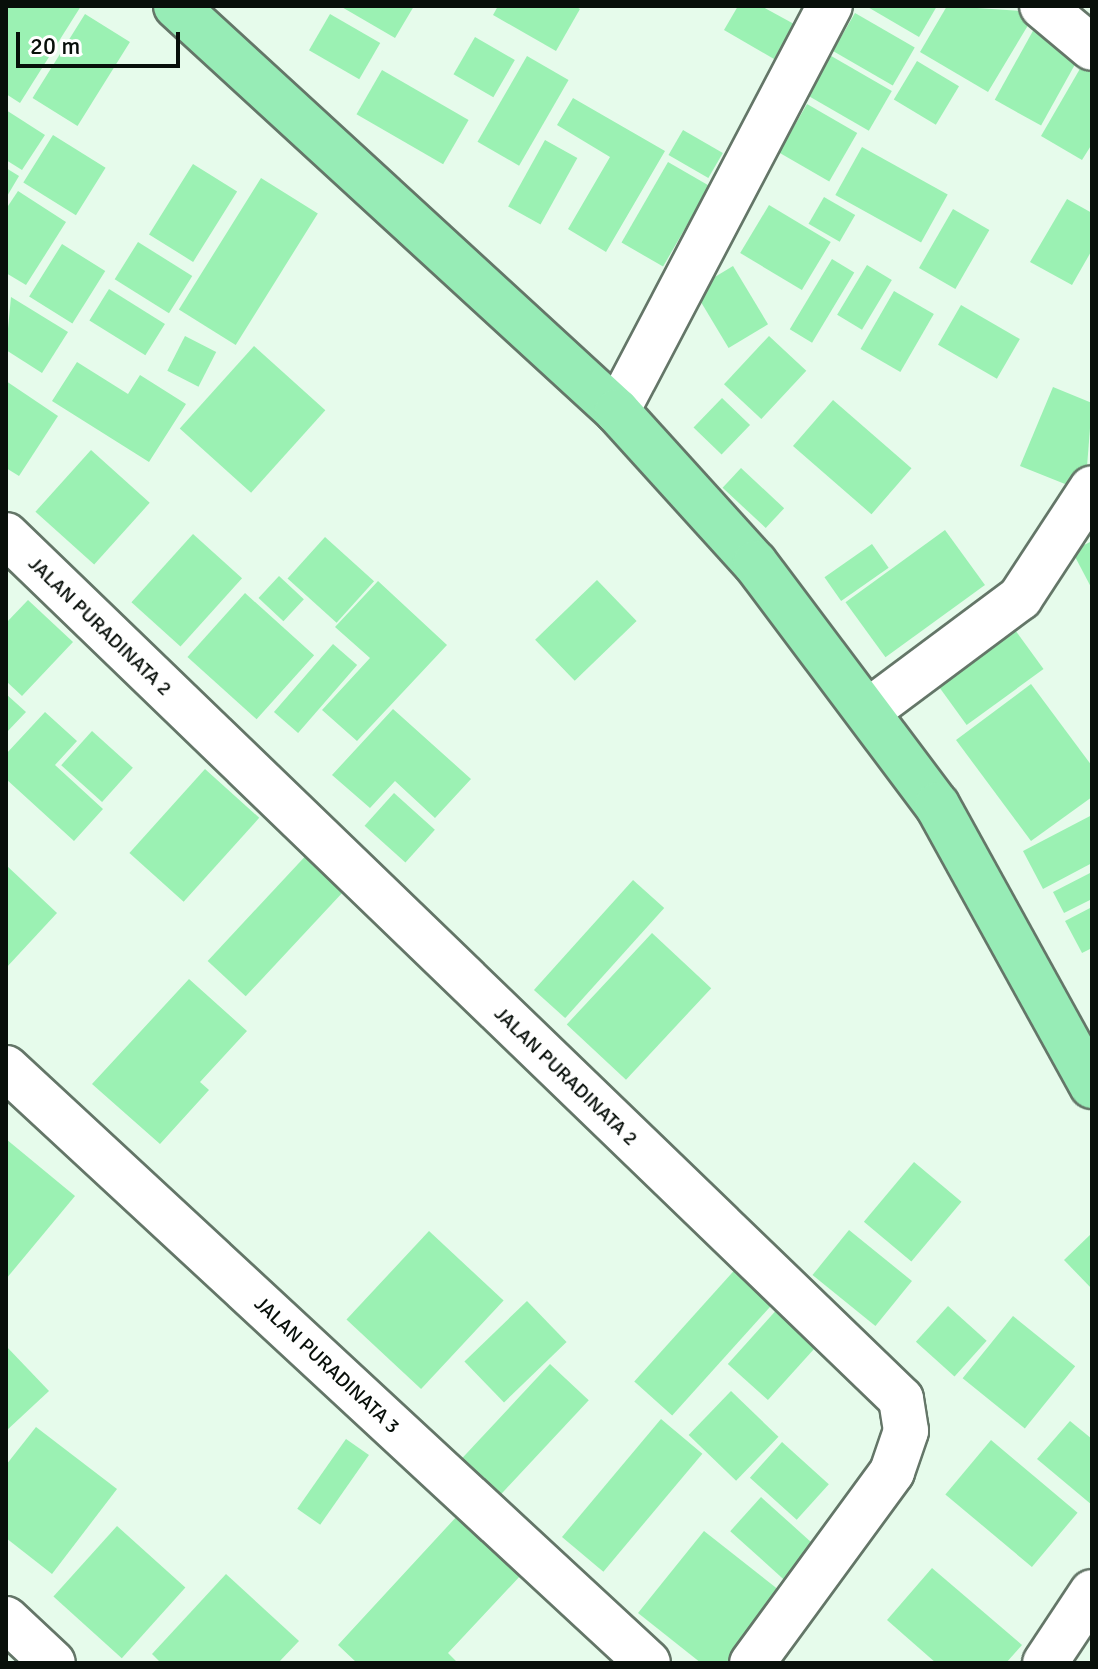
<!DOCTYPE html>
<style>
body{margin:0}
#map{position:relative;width:1098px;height:1669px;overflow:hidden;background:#e6fbeb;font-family:Signika,sans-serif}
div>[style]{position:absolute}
.building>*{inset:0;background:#9bf1b3;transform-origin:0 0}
.roads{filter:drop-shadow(2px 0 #647668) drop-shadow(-2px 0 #647668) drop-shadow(0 2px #647668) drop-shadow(0 -2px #647668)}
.minor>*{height:44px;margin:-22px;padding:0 22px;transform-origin:22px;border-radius:22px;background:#fff}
.major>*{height:44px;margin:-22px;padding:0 22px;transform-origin:22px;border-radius:22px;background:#97ecb6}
span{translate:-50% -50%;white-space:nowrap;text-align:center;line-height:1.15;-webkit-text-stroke:6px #fff;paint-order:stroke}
.street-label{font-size:20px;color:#080f0a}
.frame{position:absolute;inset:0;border:8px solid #080f0a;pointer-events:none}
.scale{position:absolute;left:16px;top:32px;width:164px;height:36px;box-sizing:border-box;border:4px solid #080f0a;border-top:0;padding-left:10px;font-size:24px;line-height:28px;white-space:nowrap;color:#080f0a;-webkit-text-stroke:6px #fff;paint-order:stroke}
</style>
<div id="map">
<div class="building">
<i style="clip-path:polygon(6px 6px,81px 6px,20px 103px,6px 94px)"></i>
<i style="clip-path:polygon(340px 6px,414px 6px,395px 38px)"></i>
<i style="clip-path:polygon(498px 6px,575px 6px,580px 9px,556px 51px,493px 15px)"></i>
<i style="clip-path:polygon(738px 6px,761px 6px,794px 24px,774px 59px,724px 30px)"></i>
<i style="clip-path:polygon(866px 6px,937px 6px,919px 37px)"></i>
<i style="clip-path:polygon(947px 6px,1036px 12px,988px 92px,920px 52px)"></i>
<i style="left:855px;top:13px;width:69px;height:44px;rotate:30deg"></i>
<i style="left:85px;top:14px;width:53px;height:99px;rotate:32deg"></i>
<i style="left:330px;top:14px;width:58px;height:42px;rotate:30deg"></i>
<i style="left:1034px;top:29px;width:53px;height:81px;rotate:29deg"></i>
<i style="left:475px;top:37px;width:46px;height:43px;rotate:30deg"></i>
<i style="left:826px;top:53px;width:76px;height:46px;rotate:30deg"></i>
<i style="left:527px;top:56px;width:48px;height:99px;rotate:30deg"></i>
<i style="left:917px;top:61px;width:49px;height:45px;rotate:31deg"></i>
<i style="clip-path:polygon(1081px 67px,1092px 73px,1092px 144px,1082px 160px,1041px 136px)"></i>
<i style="left:382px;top:70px;width:100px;height:51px;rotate:30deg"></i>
<i style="clip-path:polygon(573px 98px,665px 151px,606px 252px,568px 229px,610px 157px,557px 125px)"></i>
<i style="left:807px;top:104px;width:58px;height:56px;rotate:30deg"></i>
<i style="clip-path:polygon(6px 110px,45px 135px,22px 170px,6px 160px)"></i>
<i style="left:683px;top:130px;width:46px;height:29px;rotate:30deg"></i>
<i style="left:53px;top:135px;width:62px;height:56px;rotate:32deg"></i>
<i style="left:545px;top:140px;width:37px;height:76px;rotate:29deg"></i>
<i style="left:862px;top:147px;width:98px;height:55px;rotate:29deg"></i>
<i style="left:668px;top:162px;width:48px;height:93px;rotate:30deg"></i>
<i style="left:193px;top:164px;width:52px;height:83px;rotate:32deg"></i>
<i style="clip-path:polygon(6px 168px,19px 176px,6px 198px)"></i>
<i style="left:261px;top:178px;width:67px;height:155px;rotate:32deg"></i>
<i style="clip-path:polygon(18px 191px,66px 222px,26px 285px,6px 273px,6px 209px)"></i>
<i style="left:824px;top:197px;width:36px;height:31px;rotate:30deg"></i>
<i style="clip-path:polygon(1067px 199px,1092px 213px,1092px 250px,1072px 285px,1030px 262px)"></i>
<i style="left:769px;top:205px;width:72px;height:56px;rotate:31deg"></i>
<i style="left:953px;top:209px;width:42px;height:68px;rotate:30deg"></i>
<i style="left:138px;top:242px;width:64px;height:44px;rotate:32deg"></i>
<i style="left:62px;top:244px;width:51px;height:62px;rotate:32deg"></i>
<i style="left:832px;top:259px;width:26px;height:82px;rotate:31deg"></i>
<i style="left:867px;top:265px;width:29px;height:58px;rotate:31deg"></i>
<i style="left:733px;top:266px;width:68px;height:46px;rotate:59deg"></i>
<i style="left:109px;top:289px;width:66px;height:37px;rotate:32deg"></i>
<i style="left:894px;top:291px;width:46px;height:67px;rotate:30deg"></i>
<i style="clip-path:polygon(11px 297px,68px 332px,42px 373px,6px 350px)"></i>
<i style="left:961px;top:305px;width:68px;height:46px;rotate:30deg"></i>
<i style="left:185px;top:336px;width:35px;height:39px;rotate:27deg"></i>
<i style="left:769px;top:336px;width:51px;height:66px;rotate:43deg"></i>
<i style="left:254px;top:346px;width:96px;height:111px;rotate:42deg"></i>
<i style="clip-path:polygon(77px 362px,128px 394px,140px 375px,186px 404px,149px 462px,52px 401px)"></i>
<i style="clip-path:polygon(6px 381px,58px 416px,19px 476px,6px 468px)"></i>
<i style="clip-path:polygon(1053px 387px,1092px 403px,1085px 492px,1020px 466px)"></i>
<i style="left:722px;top:398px;width:39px;height:41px;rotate:44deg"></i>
<i style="left:833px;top:400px;width:104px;height:61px;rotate:41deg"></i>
<i style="left:91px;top:450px;width:79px;height:83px;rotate:42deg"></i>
<i style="left:741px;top:468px;width:59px;height:27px;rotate:43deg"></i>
<i style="left:945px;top:530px;width:68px;height:123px;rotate:54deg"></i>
<i style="left:193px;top:534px;width:66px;height:92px;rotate:42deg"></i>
<i style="left:325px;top:537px;width:66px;height:56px;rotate:42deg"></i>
<i style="clip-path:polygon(1092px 541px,1092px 589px,1072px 551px)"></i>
<i style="left:872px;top:544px;width:29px;height:58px;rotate:55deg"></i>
<i style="left:279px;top:576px;width:34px;height:30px;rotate:43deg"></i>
<i style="left:597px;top:580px;width:57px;height:86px;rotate:46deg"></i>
<i style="clip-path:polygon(378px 581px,447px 645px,357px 741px,322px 710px,370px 658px,335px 627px)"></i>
<i style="left:245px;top:593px;width:93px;height:86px;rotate:42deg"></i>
<i style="clip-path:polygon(28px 600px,73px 642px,22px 696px,6px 681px,6px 623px)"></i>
<i style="left:1010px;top:623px;width:57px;height:95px;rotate:54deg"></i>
<i style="left:333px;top:644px;width:32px;height:90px;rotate:41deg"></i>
<i style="clip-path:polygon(1031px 684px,1092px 766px,1092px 797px,1031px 841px,956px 740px)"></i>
<i style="clip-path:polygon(6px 694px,26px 712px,6px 733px)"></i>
<i style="clip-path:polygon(393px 709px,471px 779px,435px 818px,395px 781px,370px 808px,332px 775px)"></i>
<i style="clip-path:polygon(45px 712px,77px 741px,55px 765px,103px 809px,74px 841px,6px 779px,6px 754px)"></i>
<i style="left:92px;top:731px;width:55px;height:46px;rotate:42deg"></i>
<i style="left:205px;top:769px;width:73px;height:113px;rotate:42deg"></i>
<i style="left:394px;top:793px;width:55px;height:44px;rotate:42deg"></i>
<i style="clip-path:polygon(1092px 815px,1092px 863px,1043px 889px,1023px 851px)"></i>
<i style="left:312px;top:849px;width:52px;height:153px;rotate:43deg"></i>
<i style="clip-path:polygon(6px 865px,57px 913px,6px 968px)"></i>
<i style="clip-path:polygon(1092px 872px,1092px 899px,1064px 913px,1053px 892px)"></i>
<i style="left:633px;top:880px;width:42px;height:148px;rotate:42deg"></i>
<i style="clip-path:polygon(1092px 907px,1092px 948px,1082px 953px,1065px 921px)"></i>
<i style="left:652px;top:933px;width:81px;height:125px;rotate:43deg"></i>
<i style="clip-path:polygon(189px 979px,247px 1031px,200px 1082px,209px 1090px,160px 1144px,92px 1084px)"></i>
<i style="clip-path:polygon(6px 1139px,75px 1196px,6px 1279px)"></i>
<i style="left:914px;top:1162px;width:62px;height:78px;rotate:40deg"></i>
<i style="left:849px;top:1230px;width:81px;height:58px;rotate:39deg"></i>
<i style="left:429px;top:1231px;width:102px;height:121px;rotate:43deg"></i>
<i style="clip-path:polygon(1092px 1233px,1092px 1289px,1064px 1260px)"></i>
<i style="left:740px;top:1264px;width:51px;height:158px;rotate:42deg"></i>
<i style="left:527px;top:1301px;width:57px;height:87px;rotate:46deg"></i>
<i style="left:780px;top:1306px;width:54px;height:78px;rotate:42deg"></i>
<i style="left:948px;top:1306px;width:52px;height:48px;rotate:42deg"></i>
<i style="left:1013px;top:1316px;width:80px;height:80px;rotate:39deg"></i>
<i style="clip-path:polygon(6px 1346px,49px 1391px,6px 1431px)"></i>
<i style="left:550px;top:1364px;width:53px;height:132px;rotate:43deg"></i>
<i style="left:731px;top:1391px;width:66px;height:61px;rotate:44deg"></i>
<i style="left:661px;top:1419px;width:54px;height:154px;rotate:40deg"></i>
<i style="clip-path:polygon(1070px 1421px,1092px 1439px,1092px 1505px,1037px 1459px)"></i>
<i style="clip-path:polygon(36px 1427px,117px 1489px,52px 1574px,6px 1538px,6px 1465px)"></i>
<i style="left:346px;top:1439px;width:28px;height:85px;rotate:35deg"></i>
<i style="left:991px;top:1440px;width:113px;height:71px;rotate:40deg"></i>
<i style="left:782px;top:1442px;width:63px;height:48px;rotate:42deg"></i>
<i style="left:761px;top:1497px;width:81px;height:46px;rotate:42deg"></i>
<i style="clip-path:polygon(458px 1515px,522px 1574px,448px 1653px,458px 1663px,357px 1663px,338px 1645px)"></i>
<i style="left:117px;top:1526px;width:92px;height:95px;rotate:42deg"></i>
<i style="clip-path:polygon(704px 1531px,784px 1594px,728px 1663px,701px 1663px,638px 1613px)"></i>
<i style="clip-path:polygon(932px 1568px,1022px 1645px,1006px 1663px,936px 1663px,887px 1620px)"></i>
<i style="clip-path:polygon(226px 1574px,299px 1641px,278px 1663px,161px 1663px,152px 1654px)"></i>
</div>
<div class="roads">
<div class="minor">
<i style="left:1042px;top:6px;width:65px;rotate:40deg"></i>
<i style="left:617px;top:411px;width:458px;rotate:-62.3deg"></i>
<i style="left:6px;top:535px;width:1244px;rotate:43.99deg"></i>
<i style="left:901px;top:1399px;width:32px;rotate:81deg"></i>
<i style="left:906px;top:1431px;width:43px;rotate:108.9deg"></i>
<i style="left:892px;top:1472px;width:237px;rotate:126.2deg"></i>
<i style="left:871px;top:709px;width:186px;rotate:-36.7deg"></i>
<i style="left:1020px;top:598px;width:131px;rotate:-56.8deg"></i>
<i style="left:6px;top:1068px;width:875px;rotate:42.82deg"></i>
<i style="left:6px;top:1619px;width:64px;rotate:43.1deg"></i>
<i style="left:1045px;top:1663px;width:85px;rotate:-56.5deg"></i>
</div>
<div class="major">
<i style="left:176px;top:6px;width:599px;rotate:42.56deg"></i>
<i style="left:617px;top:411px;width:205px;rotate:47.8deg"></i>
<i style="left:755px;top:563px;width:303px;rotate:53.1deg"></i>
<i style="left:937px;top:805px;width:321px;rotate:61.1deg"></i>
</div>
</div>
<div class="street-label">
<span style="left:100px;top:626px;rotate:44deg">JALAN PURADINATA 2</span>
<span style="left:566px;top:1076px;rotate:44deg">JALAN PURADINATA 2</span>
<span style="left:327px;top:1365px;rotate:43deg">JALAN PURADINATA 3</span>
</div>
<div class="frame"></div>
<div class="scale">20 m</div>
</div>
